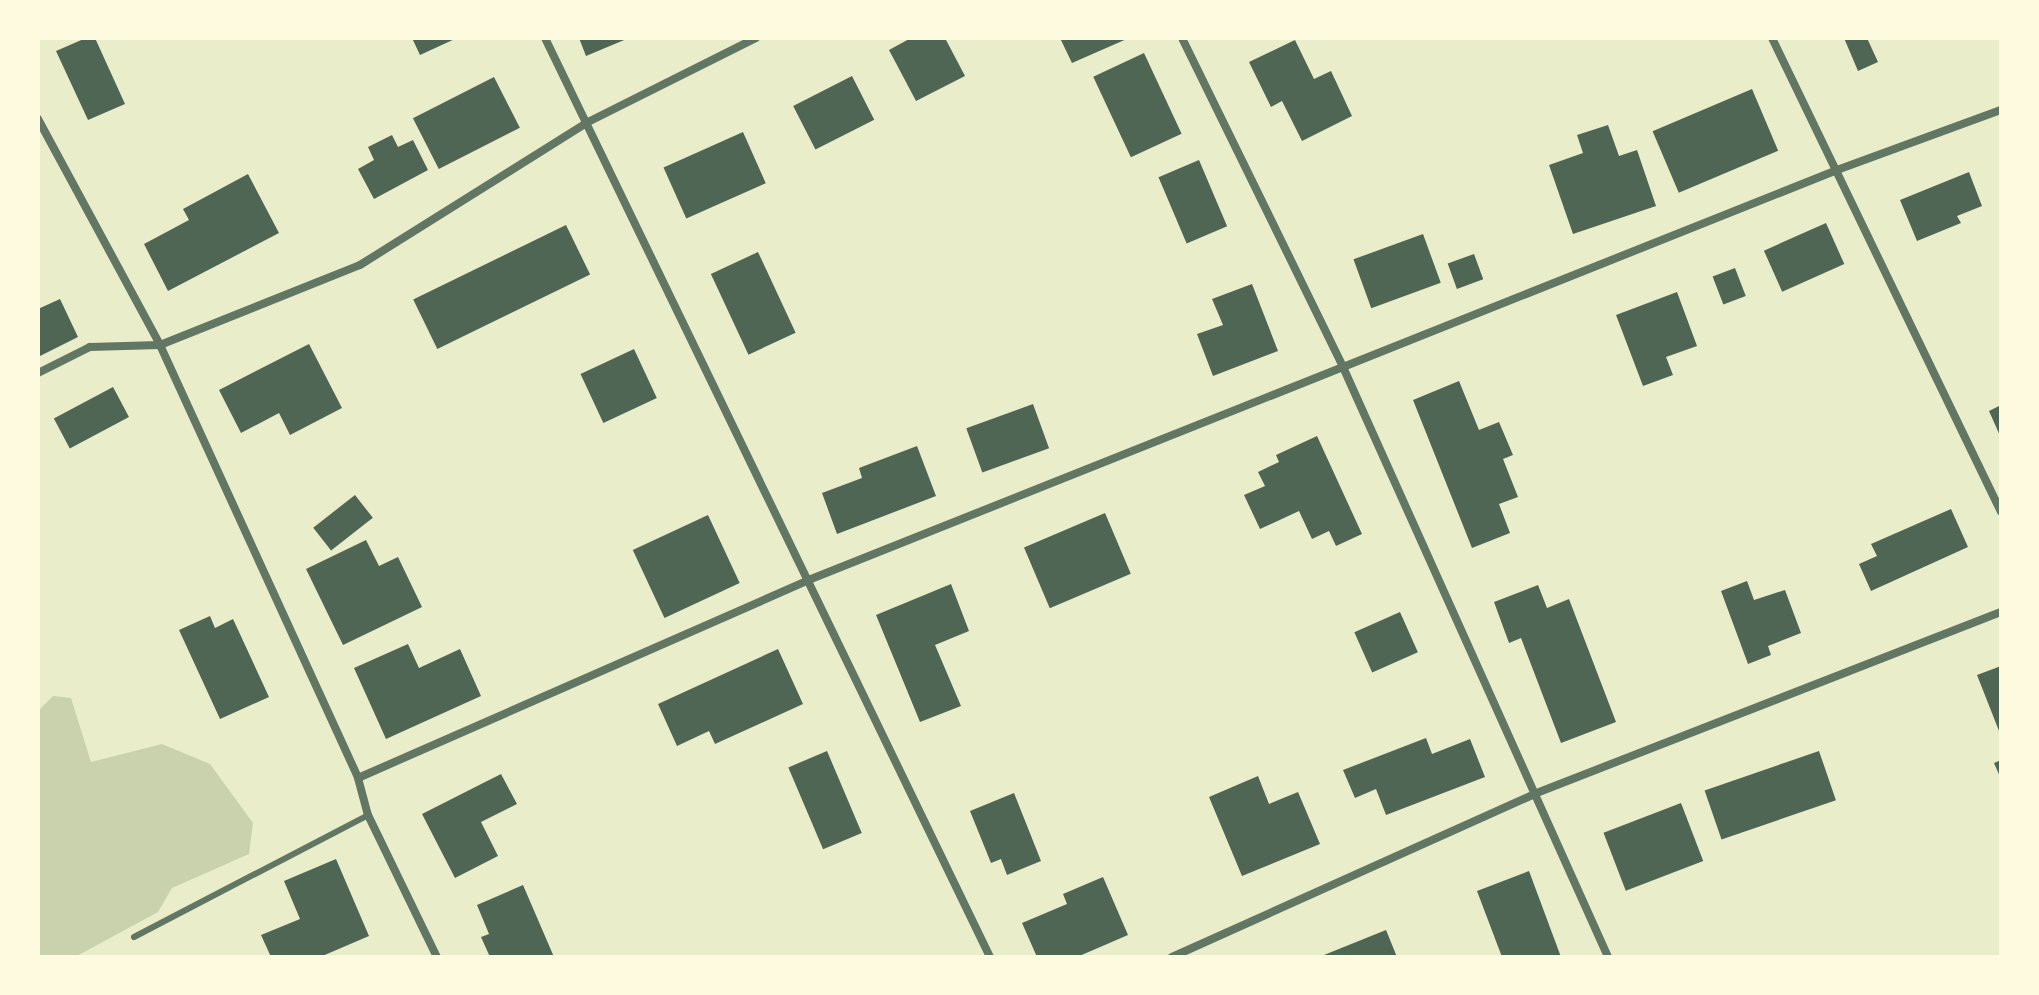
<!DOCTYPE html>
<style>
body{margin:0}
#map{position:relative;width:2039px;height:995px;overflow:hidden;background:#e9edc9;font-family:Helvetica,sans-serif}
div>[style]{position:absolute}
.green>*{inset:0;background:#cad2ad}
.building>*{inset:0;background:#4f6655;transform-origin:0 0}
.service>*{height:6px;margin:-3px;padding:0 3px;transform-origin:3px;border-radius:3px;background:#617663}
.minor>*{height:8px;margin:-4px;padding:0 4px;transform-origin:4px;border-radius:4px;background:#617663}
span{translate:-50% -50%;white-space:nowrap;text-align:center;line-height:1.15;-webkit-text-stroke:7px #fefae0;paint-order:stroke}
.frame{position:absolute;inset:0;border:40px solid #fefae0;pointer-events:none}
</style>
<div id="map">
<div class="green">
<i style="clip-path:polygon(53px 696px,71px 698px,91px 762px,162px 744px,210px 764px,253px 823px,249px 854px,172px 888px,158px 912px,75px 957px,38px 957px,38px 711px)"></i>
</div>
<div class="building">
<i style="clip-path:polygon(86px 38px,95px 38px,125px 104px,88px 120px,56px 51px)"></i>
<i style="clip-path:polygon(412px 38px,457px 38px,420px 55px)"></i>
<i style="clip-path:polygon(579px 38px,629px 38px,586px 56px)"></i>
<i style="clip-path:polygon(911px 38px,945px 38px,965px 76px,916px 101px,889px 50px)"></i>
<i style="clip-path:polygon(1060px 38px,1129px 38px,1072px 63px)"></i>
<i style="clip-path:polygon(1844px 38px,1867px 38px,1878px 62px,1858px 71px)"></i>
<i style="clip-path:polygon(1295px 40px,1314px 79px,1331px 71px,1352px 116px,1302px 141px,1282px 101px,1271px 107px,1249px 62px)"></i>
<i style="left:1144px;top:53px;width:89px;height:56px;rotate:65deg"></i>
<i style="left:852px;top:76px;width:49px;height:66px;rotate:63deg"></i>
<i style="left:494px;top:77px;width:57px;height:91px;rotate:63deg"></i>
<i style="left:1752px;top:89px;width:67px;height:108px;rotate:67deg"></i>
<i style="clip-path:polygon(1608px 125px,1619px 156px,1637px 150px,1656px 206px,1573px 234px,1549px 165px,1583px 153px,1577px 135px)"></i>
<i style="left:743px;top:132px;width:56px;height:87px;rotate:66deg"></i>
<i style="clip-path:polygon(392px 135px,398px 147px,413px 140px,428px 170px,374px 199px,358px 169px,374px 160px,368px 147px)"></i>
<i style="left:1199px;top:160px;width:72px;height:44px;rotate:67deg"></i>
<i style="clip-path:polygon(1969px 172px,1982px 206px,1957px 216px,1961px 223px,1917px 241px,1900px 200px)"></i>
<i style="clip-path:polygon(248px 174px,279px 233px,168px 291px,144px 244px,189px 220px,183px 209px)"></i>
<i style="left:1826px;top:223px;width:45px;height:68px;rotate:66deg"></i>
<i style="left:566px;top:225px;width:55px;height:170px;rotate:64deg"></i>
<i style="left:1423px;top:234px;width:52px;height:74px;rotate:70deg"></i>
<i style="left:758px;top:252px;width:89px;height:52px;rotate:65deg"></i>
<i style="left:1474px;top:254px;width:27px;height:28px;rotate:70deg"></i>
<i style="left:1735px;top:268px;width:30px;height:24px;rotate:69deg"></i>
<i style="clip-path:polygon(1252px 284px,1278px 351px,1213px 376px,1197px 334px,1223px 325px,1212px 299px)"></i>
<i style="clip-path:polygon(1677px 292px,1697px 346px,1666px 357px,1673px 375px,1643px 386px,1616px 315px)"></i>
<i style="clip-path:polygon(60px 299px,78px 337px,38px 357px,38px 309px)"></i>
<i style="clip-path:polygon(309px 344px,342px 408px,290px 435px,279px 413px,241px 433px,219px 390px)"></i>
<i style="left:634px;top:349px;width:54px;height:59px;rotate:65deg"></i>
<i style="clip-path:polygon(1459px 381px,1479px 430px,1499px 422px,1513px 455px,1503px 459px,1518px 497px,1499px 504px,1510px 533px,1472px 548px,1413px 400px)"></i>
<i style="left:113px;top:387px;width:34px;height:67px;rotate:62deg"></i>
<i style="left:1033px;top:404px;width:47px;height:71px;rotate:70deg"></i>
<i style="clip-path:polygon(2001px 405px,2001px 438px,1989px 411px)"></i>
<i style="clip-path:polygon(1317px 436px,1362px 534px,1336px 546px,1329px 531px,1312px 539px,1299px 511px,1260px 529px,1244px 495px,1265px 486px,1258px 472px,1279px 462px,1276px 455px)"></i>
<i style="clip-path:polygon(917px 446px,936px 496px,837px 534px,822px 493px,862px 478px,859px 468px)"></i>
<i style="left:355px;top:495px;width:29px;height:53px;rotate:52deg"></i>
<i style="clip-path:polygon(1951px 509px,1968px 547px,1871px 591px,1859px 564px,1877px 556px,1871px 544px)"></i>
<i style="left:1105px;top:513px;width:66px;height:88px;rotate:67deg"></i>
<i style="left:708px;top:515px;width:75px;height:83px;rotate:65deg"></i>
<i style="clip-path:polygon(366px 540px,379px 566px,398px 557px,422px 607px,343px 645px,306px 569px)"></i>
<i style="clip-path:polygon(1747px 581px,1754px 600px,1785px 590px,1801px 633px,1768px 646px,1771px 655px,1748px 664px,1721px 591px)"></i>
<i style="clip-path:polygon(951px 584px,969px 631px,935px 645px,961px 706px,920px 722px,876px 615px)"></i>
<i style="clip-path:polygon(1538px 585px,1547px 608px,1569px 599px,1616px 722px,1561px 743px,1521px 638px,1509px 643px,1494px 602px)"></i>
<i style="left:1400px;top:612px;width:44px;height:50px;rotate:66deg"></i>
<i style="clip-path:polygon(210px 616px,215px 628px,233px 619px,269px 697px,220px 719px,179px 630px)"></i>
<i style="clip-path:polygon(408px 644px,419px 668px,460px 649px,481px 696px,386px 739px,354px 668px)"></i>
<i style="clip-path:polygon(778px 649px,803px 704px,715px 744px,709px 731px,677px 746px,658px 704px)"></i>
<i style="clip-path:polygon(2001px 666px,2001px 736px,1977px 675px)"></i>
<i style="clip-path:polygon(1426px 738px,1432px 754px,1470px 739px,1485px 777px,1386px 815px,1376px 789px,1355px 798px,1343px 770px)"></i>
<i style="left:827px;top:751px;width:89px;height:42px;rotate:67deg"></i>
<i style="left:1819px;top:751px;width:52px;height:121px;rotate:71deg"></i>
<i style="clip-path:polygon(2001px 760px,2001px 779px,1994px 763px)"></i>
<i style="clip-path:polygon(501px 774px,517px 804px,481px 822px,498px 856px,455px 878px,422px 814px)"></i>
<i style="clip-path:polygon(1258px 776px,1269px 804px,1298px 792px,1320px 844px,1242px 876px,1209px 797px)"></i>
<i style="clip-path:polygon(1014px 793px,1041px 861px,1007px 875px,1001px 859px,991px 863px,970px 811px)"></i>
<i style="left:1681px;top:803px;width:62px;height:83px;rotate:69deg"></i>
<i style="clip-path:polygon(336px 859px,369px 936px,320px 957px,271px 957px,261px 935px,300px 919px,284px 881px)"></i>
<i style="clip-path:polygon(1529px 871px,1561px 957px,1502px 957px,1477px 891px)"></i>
<i style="clip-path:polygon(1103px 877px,1128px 935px,1077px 957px,1037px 957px,1022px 923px,1067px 904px,1063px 894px)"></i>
<i style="clip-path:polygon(523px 885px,554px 957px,490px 957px,481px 937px,489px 934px,477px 905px)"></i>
<i style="clip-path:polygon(1386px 930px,1397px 957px,1319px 957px)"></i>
</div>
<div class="service">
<i style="left:134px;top:937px;width:264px;rotate:-27.5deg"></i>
</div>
<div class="minor">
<i style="left:545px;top:38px;width:1021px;rotate:64.16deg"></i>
<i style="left:1182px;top:38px;width:366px;rotate:63.9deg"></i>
<i style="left:1343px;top:367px;width:647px;rotate:65.81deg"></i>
<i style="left:1772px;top:38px;width:526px;rotate:64.21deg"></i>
<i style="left:38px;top:119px;width:257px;rotate:61.6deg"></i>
<i style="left:160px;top:345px;width:476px;rotate:65.4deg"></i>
<i style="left:358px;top:778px;width:38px;rotate:75deg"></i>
<i style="left:368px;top:815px;width:158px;rotate:64.1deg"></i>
<i style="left:38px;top:373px;width:58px;rotate:-26.6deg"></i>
<i style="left:90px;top:347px;width:70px;rotate:-1.6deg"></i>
<i style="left:160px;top:345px;width:215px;rotate:-21.8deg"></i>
<i style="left:360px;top:265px;width:269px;rotate:-32.1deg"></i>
<i style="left:588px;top:122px;width:188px;rotate:-26.6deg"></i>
<i style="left:358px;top:778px;width:489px;rotate:-23.7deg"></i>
<i style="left:806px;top:581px;width:1110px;rotate:-21.73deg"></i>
<i style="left:1837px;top:170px;width:175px;rotate:-20.1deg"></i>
<i style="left:1172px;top:957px;width:397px;rotate:-24.2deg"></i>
<i style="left:1534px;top:794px;width:501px;rotate:-21.29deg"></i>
</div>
<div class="frame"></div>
</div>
